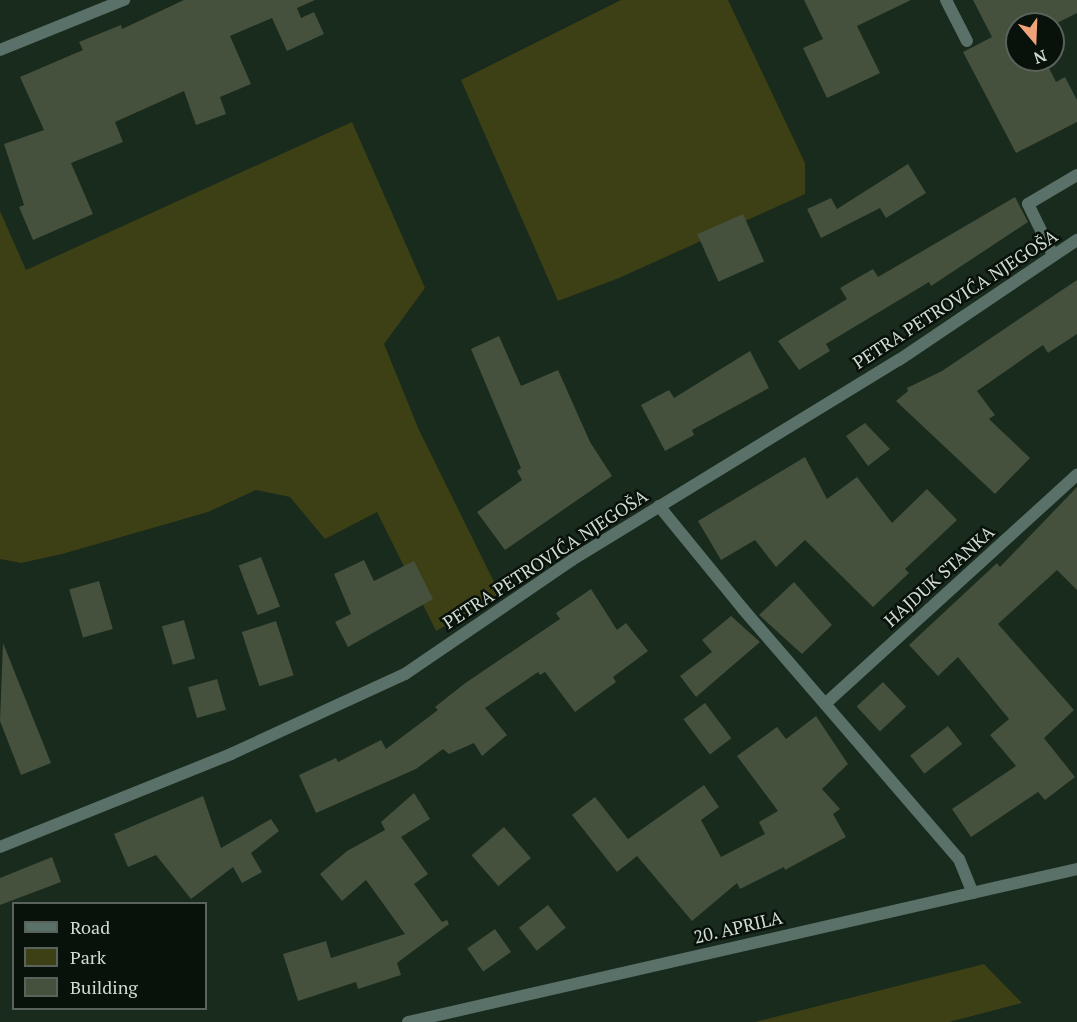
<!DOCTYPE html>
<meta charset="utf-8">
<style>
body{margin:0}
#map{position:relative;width:1077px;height:1022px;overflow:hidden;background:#182b1d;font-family:"PT Serif",serif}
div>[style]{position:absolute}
.green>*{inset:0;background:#3d3f15}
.building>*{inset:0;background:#45503d;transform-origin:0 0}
.lane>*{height:12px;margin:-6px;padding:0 6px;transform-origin:6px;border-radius:6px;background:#5a7169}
.street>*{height:12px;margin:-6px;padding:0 6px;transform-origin:6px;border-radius:6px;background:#5a7169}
span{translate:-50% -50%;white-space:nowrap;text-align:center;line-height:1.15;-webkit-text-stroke:5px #09110b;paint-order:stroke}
.street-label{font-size:18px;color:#d1dcd3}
.legend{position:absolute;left:12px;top:902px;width:195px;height:108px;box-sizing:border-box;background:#09110b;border:2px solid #59625b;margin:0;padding:8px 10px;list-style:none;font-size:18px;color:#d1dcd3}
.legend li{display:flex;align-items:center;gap:12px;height:30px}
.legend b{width:30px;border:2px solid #59625b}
.north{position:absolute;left:1005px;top:12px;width:60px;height:60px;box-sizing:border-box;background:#09110b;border:2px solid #59625b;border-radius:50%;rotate:161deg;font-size:16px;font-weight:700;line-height:24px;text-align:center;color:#d1dcd3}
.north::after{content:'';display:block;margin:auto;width:21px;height:27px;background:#f0a279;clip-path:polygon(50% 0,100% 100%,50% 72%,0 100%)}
</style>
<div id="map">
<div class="green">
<i style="clip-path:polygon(621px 0,728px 0,805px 163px,805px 194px,619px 278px,558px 301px,461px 80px)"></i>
<i style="clip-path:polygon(352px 122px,425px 288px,384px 344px,419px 430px,500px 594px,436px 631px,377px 512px,325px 539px,290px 497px,256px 490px,208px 512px,62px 554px,21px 563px,0 559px,0 211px,26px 270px)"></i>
<i style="clip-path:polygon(984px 964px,1022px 1003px,949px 1022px,755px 1022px)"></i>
</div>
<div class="building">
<i style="clip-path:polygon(184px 0,315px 0,297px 8px,301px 18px,314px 12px,324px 34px,287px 51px,272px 18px,230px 36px,251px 84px,220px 97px,226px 114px,196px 125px,184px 91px,115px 122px,123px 142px,71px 163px,93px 214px,33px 240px,19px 207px,24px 205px,4px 144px,44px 130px,20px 77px,83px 50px,79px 42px,121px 25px,122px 29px)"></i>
<i style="clip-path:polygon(804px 0,911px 0,857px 26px,880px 73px,827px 98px,803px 48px,823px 39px)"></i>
<i style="clip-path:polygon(973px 0,1077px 0,1077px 13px,1053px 25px,1017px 24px,1017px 60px,1045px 60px,1056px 82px,1065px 77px,1077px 100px,1077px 122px,1016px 153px,963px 52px,992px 37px)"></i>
<i style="clip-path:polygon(908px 164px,926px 193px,886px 218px,880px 208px,821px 238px,807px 209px,831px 198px,837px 209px)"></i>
<i style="clip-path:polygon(1015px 197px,1028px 222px,931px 286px,929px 282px,826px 344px,830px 351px,799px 370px,778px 341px,847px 299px,840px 288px,873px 269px,878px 277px)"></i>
<i style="left:743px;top:214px;width:52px;height:50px;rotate:66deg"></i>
<i style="clip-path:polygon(1077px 280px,1077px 334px,1048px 353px,1043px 345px,977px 391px,995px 415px,989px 419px,1030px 458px,995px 494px,896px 401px,908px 391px,907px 388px,942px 371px)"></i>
<i style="clip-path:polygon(499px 336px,521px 386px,558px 370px,590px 442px,612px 476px,505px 550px,477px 512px,522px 480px,517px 471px,521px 468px,471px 349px)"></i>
<i style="clip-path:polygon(750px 351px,769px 388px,692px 430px,694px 435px,665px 451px,641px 405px,669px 390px,674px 398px)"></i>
<i style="clip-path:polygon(865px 423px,890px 449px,868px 466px,846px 436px)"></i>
<i style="clip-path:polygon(805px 457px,827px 499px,857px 477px,892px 523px,927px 489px,957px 520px,905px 569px,909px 573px,873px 607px,805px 540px,776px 567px,755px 540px,721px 560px,698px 521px)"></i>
<i style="clip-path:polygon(1077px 487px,1077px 590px,1057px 570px,998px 624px,1074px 710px,1044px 738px,1075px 777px,1045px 800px,1038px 792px,971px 837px,952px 809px,1016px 766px,990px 735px,1009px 719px,958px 657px,938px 676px,909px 645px,997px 563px,1000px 567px)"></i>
<i style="left:261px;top:557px;width:53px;height:24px;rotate:69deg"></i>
<i style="clip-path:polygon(364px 560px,374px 581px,414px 561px,433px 599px,348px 647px,335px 622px,351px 614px,334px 574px)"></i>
<i style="left:99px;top:581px;width:50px;height:31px;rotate:74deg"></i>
<i style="clip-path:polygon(794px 582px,832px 625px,802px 654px,759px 615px)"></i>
<i style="clip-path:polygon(591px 589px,617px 630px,626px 623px,648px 651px,613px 677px,616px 682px,575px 712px,545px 672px,540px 675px,538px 672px,485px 708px,507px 735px,482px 756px,474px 743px,449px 754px,443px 749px,416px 769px,316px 813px,299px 775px,336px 758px,338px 762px,381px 740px,386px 749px,438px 710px,435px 707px,464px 684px,560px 619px,556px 613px)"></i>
<i style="clip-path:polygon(731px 616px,760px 642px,696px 697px,680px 676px,712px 652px,702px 640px)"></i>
<i style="left:184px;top:620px;width:40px;height:23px;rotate:74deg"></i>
<i style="left:276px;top:621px;width:57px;height:36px;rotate:72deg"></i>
<i style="clip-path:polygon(3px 643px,51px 763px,21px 775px,0 721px)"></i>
<i style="left:217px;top:679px;width:32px;height:30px;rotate:74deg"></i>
<i style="left:883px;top:682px;width:34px;height:36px;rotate:47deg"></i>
<i style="left:705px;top:703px;width:44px;height:27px;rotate:53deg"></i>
<i style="clip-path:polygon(816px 716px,848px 764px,822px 789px,840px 809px,833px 814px,846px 837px,785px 870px,784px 867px,740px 889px,737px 883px,692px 921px,637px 856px,617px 872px,572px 815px,595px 797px,628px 839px,704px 785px,719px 807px,701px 820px,721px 857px,765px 834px,759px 822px,778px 811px,737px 756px,777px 727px,786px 739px)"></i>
<i style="left:948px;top:726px;width:23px;height:48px;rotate:52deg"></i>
<i style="clip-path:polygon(414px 793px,430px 819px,401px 837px,428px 874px,414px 884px,442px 922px,447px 920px,449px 924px,397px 963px,401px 975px,358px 989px,356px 982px,298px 1001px,283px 954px,326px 941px,331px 958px,405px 934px,366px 880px,342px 901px,320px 874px,347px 851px,385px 830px,381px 822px)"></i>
<i style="clip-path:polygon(203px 796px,221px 848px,271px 819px,279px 831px,251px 853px,262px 872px,242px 883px,233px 867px,191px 899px,156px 855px,128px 867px,114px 834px)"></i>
<i style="left:504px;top:827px;width:41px;height:43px;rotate:49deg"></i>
<i style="clip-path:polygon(52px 857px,61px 882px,0 905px,0 878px)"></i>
<i style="left:548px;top:905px;width:29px;height:37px;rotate:52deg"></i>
<i style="left:495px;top:929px;width:28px;height:34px;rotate:55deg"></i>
</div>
<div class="lane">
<i style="left:946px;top:0;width:46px;rotate:62.9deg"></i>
<i style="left:1053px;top:255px;width:57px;rotate:-116.1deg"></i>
<i style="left:1028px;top:204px;width:57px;rotate:-30.6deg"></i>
</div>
<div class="street">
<i style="left:0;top:50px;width:134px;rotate:-22deg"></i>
<i style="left:659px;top:506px;width:133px;rotate:50.8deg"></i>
<i style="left:743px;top:609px;width:330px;rotate:49.2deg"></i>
<i style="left:959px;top:859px;width:37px;rotate:68deg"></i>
<i style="left:825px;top:704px;width:341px;rotate:-42.3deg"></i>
<i style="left:0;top:847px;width:249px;rotate:-21.9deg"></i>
<i style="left:231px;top:754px;width:192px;rotate:-24.7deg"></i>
<i style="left:405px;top:674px;width:202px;rotate:-34.3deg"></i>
<i style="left:572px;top:560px;width:383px;rotate:-31.5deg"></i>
<i style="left:899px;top:360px;width:215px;rotate:-34deg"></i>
<i style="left:408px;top:1022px;width:686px;rotate:-12.88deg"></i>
</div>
<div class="street-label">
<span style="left:955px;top:299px;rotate:-33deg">PETRA PETROVIĆA NJEGOŠA</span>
<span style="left:545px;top:559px;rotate:-33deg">PETRA PETROVIĆA NJEGOŠA</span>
<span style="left:939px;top:576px;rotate:-42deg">HAJDUK STANKA</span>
<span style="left:738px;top:927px;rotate:-13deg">20. APRILA</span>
</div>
<ul class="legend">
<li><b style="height:8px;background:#5a7169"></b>Road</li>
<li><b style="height:16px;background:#3d3f15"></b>Park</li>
<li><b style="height:16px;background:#45503d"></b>Building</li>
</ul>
<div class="north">N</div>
</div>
